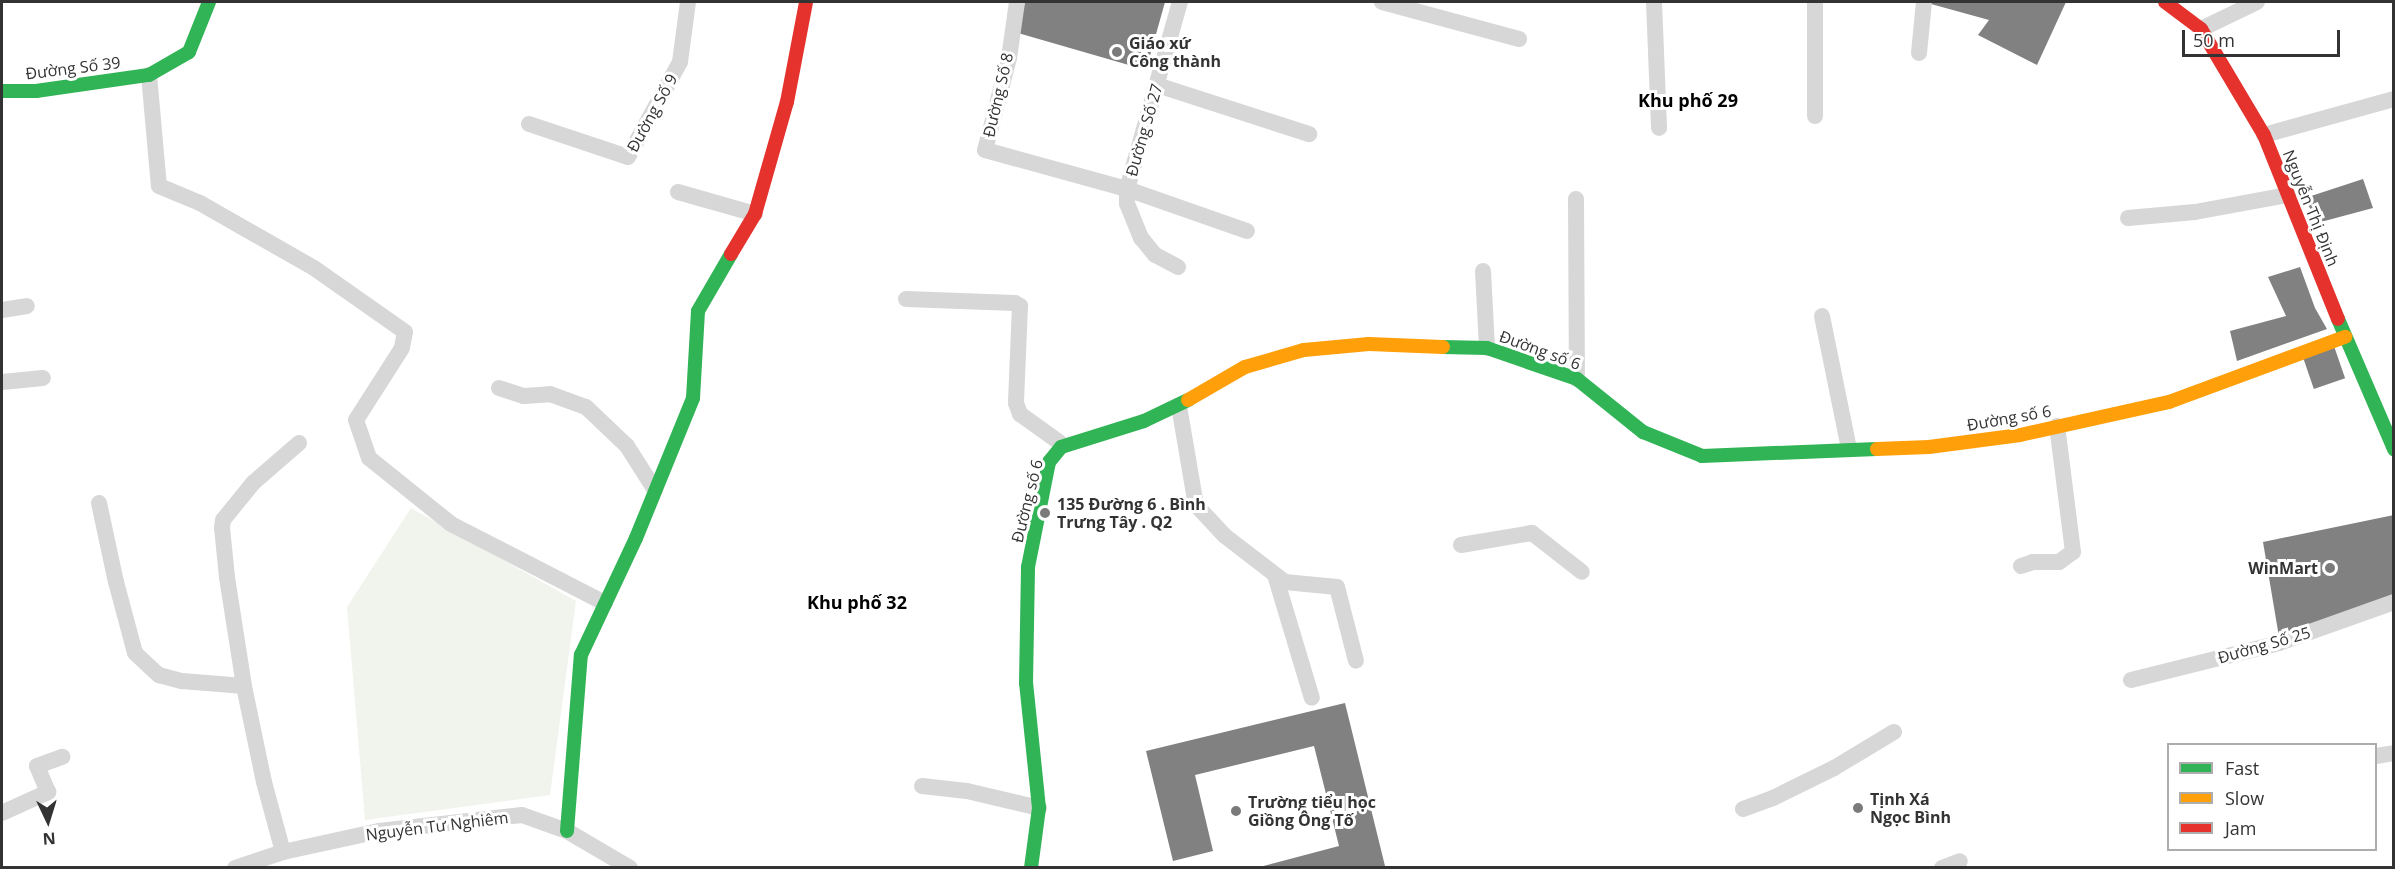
<!DOCTYPE html>
<meta charset="utf-8">
<style>
body{margin:0}
#map{position:relative;width:2395px;height:869px;overflow:hidden;background:#fff;font-family:"Open Sans",sans-serif}
div>[style]{position:absolute}
.green>*{inset:0;background:#f1f4ed}
.building>*{inset:0;background:#818181;transform-origin:0 0}
.street>*{height:16px;margin:-8px;padding:0 8px;transform-origin:8px;border-radius:8px;background:#d7d7d7}
.fast>*{height:14px;margin:-7px;padding:0 7px;transform-origin:7px;border-radius:7px;background:#30b455}
.slow>*{height:14px;margin:-7px;padding:0 7px;transform-origin:7px;border-radius:7px;background:#ff9f0a}
.jam>*{height:14px;margin:-7px;padding:0 7px;transform-origin:7px;border-radius:7px;background:#e5322d}
.dots>*{width:16px;height:16px;translate:-50% -50%;box-sizing:border-box;border:3px solid #fff;border-radius:50%}
span{translate:-50% -50%;white-space:nowrap;text-align:center;line-height:1.15;-webkit-text-stroke:6px #fff;paint-order:stroke}
.poi-label{font-size:16px;color:#333;font-weight:700}
.left{translate:0 -50%;text-align:left}
.right{translate:-100% -50%;text-align:right}
.street-label{font-size:16px;color:#333}
.neighbourhood-label{font-size:18px;color:#000;font-weight:700}
.frame{position:absolute;inset:0;border:3px solid #333;pointer-events:none}
.legend{position:absolute;left:2167px;top:743px;width:210px;height:108px;box-sizing:border-box;background:#fff;border:2px solid #adadad;margin:0;padding:8px 10px;list-style:none;font-size:18px;color:#333}
.legend li{display:flex;align-items:center;gap:12px;height:30px}
.legend b{width:30px;border:2px solid #adadad}
.north{position:absolute;left:18px;top:791px;width:60px;height:60px;-webkit-text-stroke:4px #fff;paint-order:stroke;rotate:176deg;font-size:16px;font-weight:700;line-height:24px;text-align:center;color:#333}
.north::after{content:'';display:block;margin:auto;width:21px;height:27px;background:#333;clip-path:polygon(50% 0,100% 100%,50% 72%,0 100%)}
.scale{position:absolute;left:2182px;top:30px;width:158px;height:27px;box-sizing:border-box;border:3px solid #333;border-top:0;padding-left:8px;font-size:18px;line-height:21px;white-space:nowrap;color:#333;-webkit-text-stroke:4px #fff;paint-order:stroke}
</style>
<div id="map">
<div class="green">
<i style="clip-path:polygon(411px 508px,576px 601px,550px 795px,365px 820px,347px 607px)"></i>
</div>
<div class="building">
<i style="clip-path:polygon(1025px 2px,1165px 2px,1146px 70px,1018px 33px)"></i>
<i style="clip-path:polygon(1931px 2px,2066px 2px,2037px 65px,1978px 35px,1989px 20px,1931px 4px)"></i>
<i style="clip-path:polygon(2363px 179px,2373px 208px,2317px 223px,2305px 198px)"></i>
<i style="clip-path:polygon(2300px 267px,2315px 308px,2327px 329px,2237px 361px,2230px 331px,2286px 316px,2268px 277px)"></i>
<i style="left:2334px;top:346px;width:34px;height:33px;rotate:71deg"></i>
<i style="clip-path:polygon(2394px 515px,2394px 594px,2279px 637px,2263px 542px)"></i>
<i style="clip-path:polygon(1345px 703px,1385px 866px,1256px 868px,1339px 846px,1314px 746px,1195px 775px,1213px 851px,1173px 861px,1146px 751px)"></i>
</div>
<div class="street">
<i style="left:1017px;top:2px;width:57px;rotate:98.1deg"></i>
<i style="left:1009px;top:58px;width:95px;rotate:104.6deg"></i>
<i style="left:985px;top:150px;width:147px;rotate:15.4deg"></i>
<i style="left:1127px;top:189px;width:127px;rotate:19.3deg"></i>
<i style="left:1382px;top:2px;width:142px;rotate:15.1deg"></i>
<i style="left:1654px;top:2px;width:126px;rotate:87.7deg"></i>
<i style="left:1815px;top:2px;width:114px;rotate:90deg"></i>
<i style="left:2201px;top:29px;width:62px;rotate:-25.7deg"></i>
<i style="left:1919px;top:53px;width:51px;rotate:-84.4deg"></i>
<i style="left:149px;top:75px;width:111px;rotate:84.9deg"></i>
<i style="left:159px;top:186px;width:44px;rotate:22.5deg"></i>
<i style="left:200px;top:203px;width:131px;rotate:29.7deg"></i>
<i style="left:314px;top:268px;width:111px;rotate:35.1deg"></i>
<i style="left:405px;top:332px;width:16px;rotate:101deg"></i>
<i style="left:402px;top:348px;width:85px;rotate:122.6deg"></i>
<i style="left:356px;top:420px;width:40px;rotate:71.1deg"></i>
<i style="left:369px;top:458px;width:105px;rotate:38.8deg"></i>
<i style="left:451px;top:524px;width:173px;rotate:27.2deg"></i>
<i style="left:1157px;top:85px;width:160px;rotate:17.9deg"></i>
<i style="left:529px;top:124px;width:104px;rotate:18.4deg"></i>
<i style="left:628px;top:157px;width:108px;rotate:-61.3deg"></i>
<i style="left:680px;top:62px;width:61px;rotate:-82.4deg"></i>
<i style="left:2264px;top:135px;width:135px;rotate:-15.5deg"></i>
<i style="left:678px;top:192px;width:80px;rotate:15.9deg"></i>
<i style="left:1576px;top:199px;width:180px;rotate:89.7deg"></i>
<i style="left:2128px;top:218px;width:67px;rotate:-5.1deg"></i>
<i style="left:2195px;top:212px;width:95px;rotate:-10.4deg"></i>
<i style="left:1178px;top:267px;width:26px;rotate:-152deg"></i>
<i style="left:1155px;top:255px;width:22px;rotate:-129deg"></i>
<i style="left:1141px;top:238px;width:37px;rotate:-112deg"></i>
<i style="left:1127px;top:204px;width:15px;rotate:-90deg"></i>
<i style="left:1127px;top:189px;width:194px;rotate:-74.2deg"></i>
<i style="left:1483px;top:271px;width:77px;rotate:87deg"></i>
<i style="left:906px;top:299px;width:109px;rotate:2.1deg"></i>
<i style="left:1015px;top:303px;width:6px;rotate:31deg"></i>
<i style="left:1020px;top:306px;width:97px;rotate:92.4deg"></i>
<i style="left:1016px;top:403px;width:12px;rotate:70deg"></i>
<i style="left:1020px;top:414px;width:48px;rotate:35.7deg"></i>
<i style="left:1059px;top:442px;width:5px;rotate:68deg"></i>
<i style="left:2px;top:310px;width:25px;rotate:-9deg"></i>
<i style="left:1822px;top:316px;width:136px;rotate:78.5deg"></i>
<i style="left:2px;top:382px;width:41px;rotate:-5.6deg"></i>
<i style="left:499px;top:388px;width:26px;rotate:18deg"></i>
<i style="left:524px;top:396px;width:26px;rotate:-4deg"></i>
<i style="left:550px;top:394px;width:38px;rotate:20deg"></i>
<i style="left:586px;top:407px;width:57px;rotate:43.6deg"></i>
<i style="left:627px;top:446px;width:52px;rotate:57.5deg"></i>
<i style="left:1179px;top:406px;width:100px;rotate:80.3deg"></i>
<i style="left:1196px;top:505px;width:42px;rotate:46.9deg"></i>
<i style="left:1225px;top:536px;width:76px;rotate:37.5deg"></i>
<i style="left:1285px;top:582px;width:52px;rotate:5.5deg"></i>
<i style="left:1337px;top:587px;width:76px;rotate:75.6deg"></i>
<i style="left:99px;top:503px;width:81px;rotate:77.9deg"></i>
<i style="left:116px;top:582px;width:73px;rotate:75deg"></i>
<i style="left:135px;top:653px;width:33px;rotate:43deg"></i>
<i style="left:159px;top:675px;width:24px;rotate:15deg"></i>
<i style="left:182px;top:681px;width:62px;rotate:4.6deg"></i>
<i style="left:1461px;top:545px;width:72px;rotate:-9.6deg"></i>
<i style="left:1532px;top:533px;width:63px;rotate:38deg"></i>
<i style="left:2021px;top:566px;width:13px;rotate:-18deg"></i>
<i style="left:2033px;top:562px;width:26px"></i>
<i style="left:2059px;top:562px;width:17px;rotate:-36deg"></i>
<i style="left:2073px;top:552px;width:127px;rotate:-97.2deg"></i>
<i style="left:1275px;top:575px;width:128px;rotate:73.3deg"></i>
<i style="left:2131px;top:680px;width:153px;rotate:-14deg"></i>
<i style="left:2279px;top:643px;width:122px;rotate:-19.6deg"></i>
<i style="left:2376px;top:756px;width:18px;rotate:-9deg"></i>
<i style="left:922px;top:786px;width:45px;rotate:6.3deg"></i>
<i style="left:967px;top:791px;width:74px;rotate:13.3deg"></i>
<i style="left:1743px;top:809px;width:32px;rotate:-20deg"></i>
<i style="left:1773px;top:798px;width:68px;rotate:-26.2deg"></i>
<i style="left:1834px;top:768px;width:70px;rotate:-31deg"></i>
<i style="left:2px;top:813px;width:51px;rotate:-24.5deg"></i>
<i style="left:48px;top:792px;width:28px;rotate:-113deg"></i>
<i style="left:37px;top:766px;width:27px;rotate:-20deg"></i>
<i style="left:283px;top:852px;width:73px;rotate:-105.2deg"></i>
<i style="left:264px;top:782px;width:98px;rotate:-101.8deg"></i>
<i style="left:244px;top:686px;width:110px;rotate:-98.9deg"></i>
<i style="left:227px;top:577px;width:49px;rotate:-95.8deg"></i>
<i style="left:222px;top:528px;width:8px;rotate:-83deg"></i>
<i style="left:223px;top:520px;width:48px;rotate:-51deg"></i>
<i style="left:253px;top:483px;width:61px;rotate:-41deg"></i>
<i style="left:235px;top:868px;width:51px;rotate:-18.4deg"></i>
<i style="left:283px;top:852px;width:98px;rotate:-12.3deg"></i>
<i style="left:379px;top:831px;width:144px;rotate:-6.4deg"></i>
<i style="left:522px;top:815px;width:48px;rotate:19.6deg"></i>
<i style="left:567px;top:831px;width:73px;rotate:30.4deg"></i>
<i style="left:1942px;top:868px;width:19px;rotate:-21deg"></i>
</div>
<div class="fast">
<i style="left:2px;top:91px;width:34px"></i>
<i style="left:36px;top:91px;width:114px;rotate:-8.1deg"></i>
<i style="left:149px;top:75px;width:46px;rotate:-29.9deg"></i>
<i style="left:189px;top:52px;width:54px;rotate:-68.2deg"></i>
<i style="left:2338px;top:319px;width:142px;rotate:66.7deg"></i>
<i style="left:1443px;top:347px;width:44px;rotate:1.3deg"></i>
<i style="left:1487px;top:348px;width:95px;rotate:19deg"></i>
<i style="left:1577px;top:379px;width:85px;rotate:38.8deg"></i>
<i style="left:1643px;top:432px;width:64px;rotate:22.1deg"></i>
<i style="left:1702px;top:456px;width:175px;rotate:-2.3deg"></i>
<i style="left:567px;top:831px;width:177px;rotate:-85.5deg"></i>
<i style="left:581px;top:655px;width:129px;rotate:-64.8deg"></i>
<i style="left:636px;top:538px;width:151px;rotate:-67.8deg"></i>
<i style="left:693px;top:398px;width:87px;rotate:-86.7deg"></i>
<i style="left:698px;top:311px;width:66px;rotate:-59.9deg"></i>
<i style="left:1031px;top:868px;width:61px;rotate:-82.4deg"></i>
<i style="left:1039px;top:808px;width:126px;rotate:-95.9deg"></i>
<i style="left:1026px;top:683px;width:116px;rotate:-89deg"></i>
<i style="left:1028px;top:567px;width:107px;rotate:-78.7deg"></i>
<i style="left:1049px;top:462px;width:19px;rotate:-51deg"></i>
<i style="left:1061px;top:447px;width:87px;rotate:-17.4deg"></i>
<i style="left:1144px;top:421px;width:49px;rotate:-25.5deg"></i>
</div>
<div class="slow">
<i style="left:1188px;top:400px;width:66px;rotate:-30.1deg"></i>
<i style="left:1245px;top:367px;width:61px;rotate:-16.1deg"></i>
<i style="left:1304px;top:350px;width:65px;rotate:-5.3deg"></i>
<i style="left:1369px;top:344px;width:74px;rotate:2.3deg"></i>
<i style="left:1877px;top:449px;width:52px;rotate:-2.2deg"></i>
<i style="left:1929px;top:447px;width:92px;rotate:-7.5deg"></i>
<i style="left:2020px;top:435px;width:153px;rotate:-12.5deg"></i>
<i style="left:2169px;top:402px;width:188px;rotate:-20.3deg"></i>
</div>
<div class="jam">
<i style="left:2165px;top:2px;width:45px;rotate:36.9deg"></i>
<i style="left:2201px;top:29px;width:123px;rotate:59.3deg"></i>
<i style="left:2264px;top:135px;width:198px;rotate:68.1deg"></i>
<i style="left:731px;top:254px;width:47px;rotate:-59deg"></i>
<i style="left:755px;top:214px;width:116px;rotate:-74.1deg"></i>
<i style="left:787px;top:102px;width:102px;rotate:-79.2deg"></i>
</div>
<div class="dots">
<i style="left:1117px;top:52px;background:#7a7a7a"></i>
<i style="left:1045px;top:513px;background:#7a7a7a"></i>
<i style="left:2330px;top:568px;background:#7a7a7a"></i>
<i style="left:1858px;top:808px;background:#7a7a7a"></i>
<i style="left:1236px;top:811px;background:#7a7a7a"></i>
</div>
<div class="poi-label">
<span class="left" style="left:1129px;top:52px">Giáo xứ<br>Công thành</span>
<span class="left" style="left:1057px;top:513px">135 Đường 6 . Bình<br>Trưng Tây . Q2</span>
<span class="right" style="left:2318px;top:568px">WinMart</span>
<span class="left" style="left:1870px;top:808px">Tịnh Xá<br>Ngọc Bình</span>
<span class="left" style="left:1248px;top:811px">Trường tiểu học<br>Giồng Ông Tố</span>
</div>
<div class="street-label">
<span style="left:73px;top:68px;rotate:-7deg">Đường Số 39</span>
<span style="left:998px;top:95px;rotate:-77deg">Đường Số 8</span>
<span style="left:652px;top:113px;rotate:-61deg">Đường Số 9</span>
<span style="left:1144px;top:130px;rotate:-74deg">Đường Số 27</span>
<span style="left:2311px;top:208px;rotate:68deg">Nguyễn Thị Định</span>
<span style="left:1540px;top:350px;rotate:20deg">Đường số 6</span>
<span style="left:2009px;top:418px;rotate:-10deg">Đường số 6</span>
<span style="left:1027px;top:501px;rotate:-76deg">Đường số 6</span>
<span style="left:2264px;top:645px;rotate:-16deg">Đường Số 25</span>
<span style="left:437px;top:826px;rotate:-7deg">Nguyễn Tư Nghiêm</span>
</div>
<div class="neighbourhood-label">
<span style="left:1688px;top:100px">Khu phố 29</span>
<span style="left:857px;top:602px">Khu phố 32</span>
</div>
<div class="frame"></div>
<ul class="legend">
<li><b style="height:8px;background:#30b455"></b>Fast</li>
<li><b style="height:8px;background:#ff9f0a"></b>Slow</li>
<li><b style="height:8px;background:#e5322d"></b>Jam</li>
</ul>
<div class="north">N</div>
<div class="scale">50 m</div>
</div>
